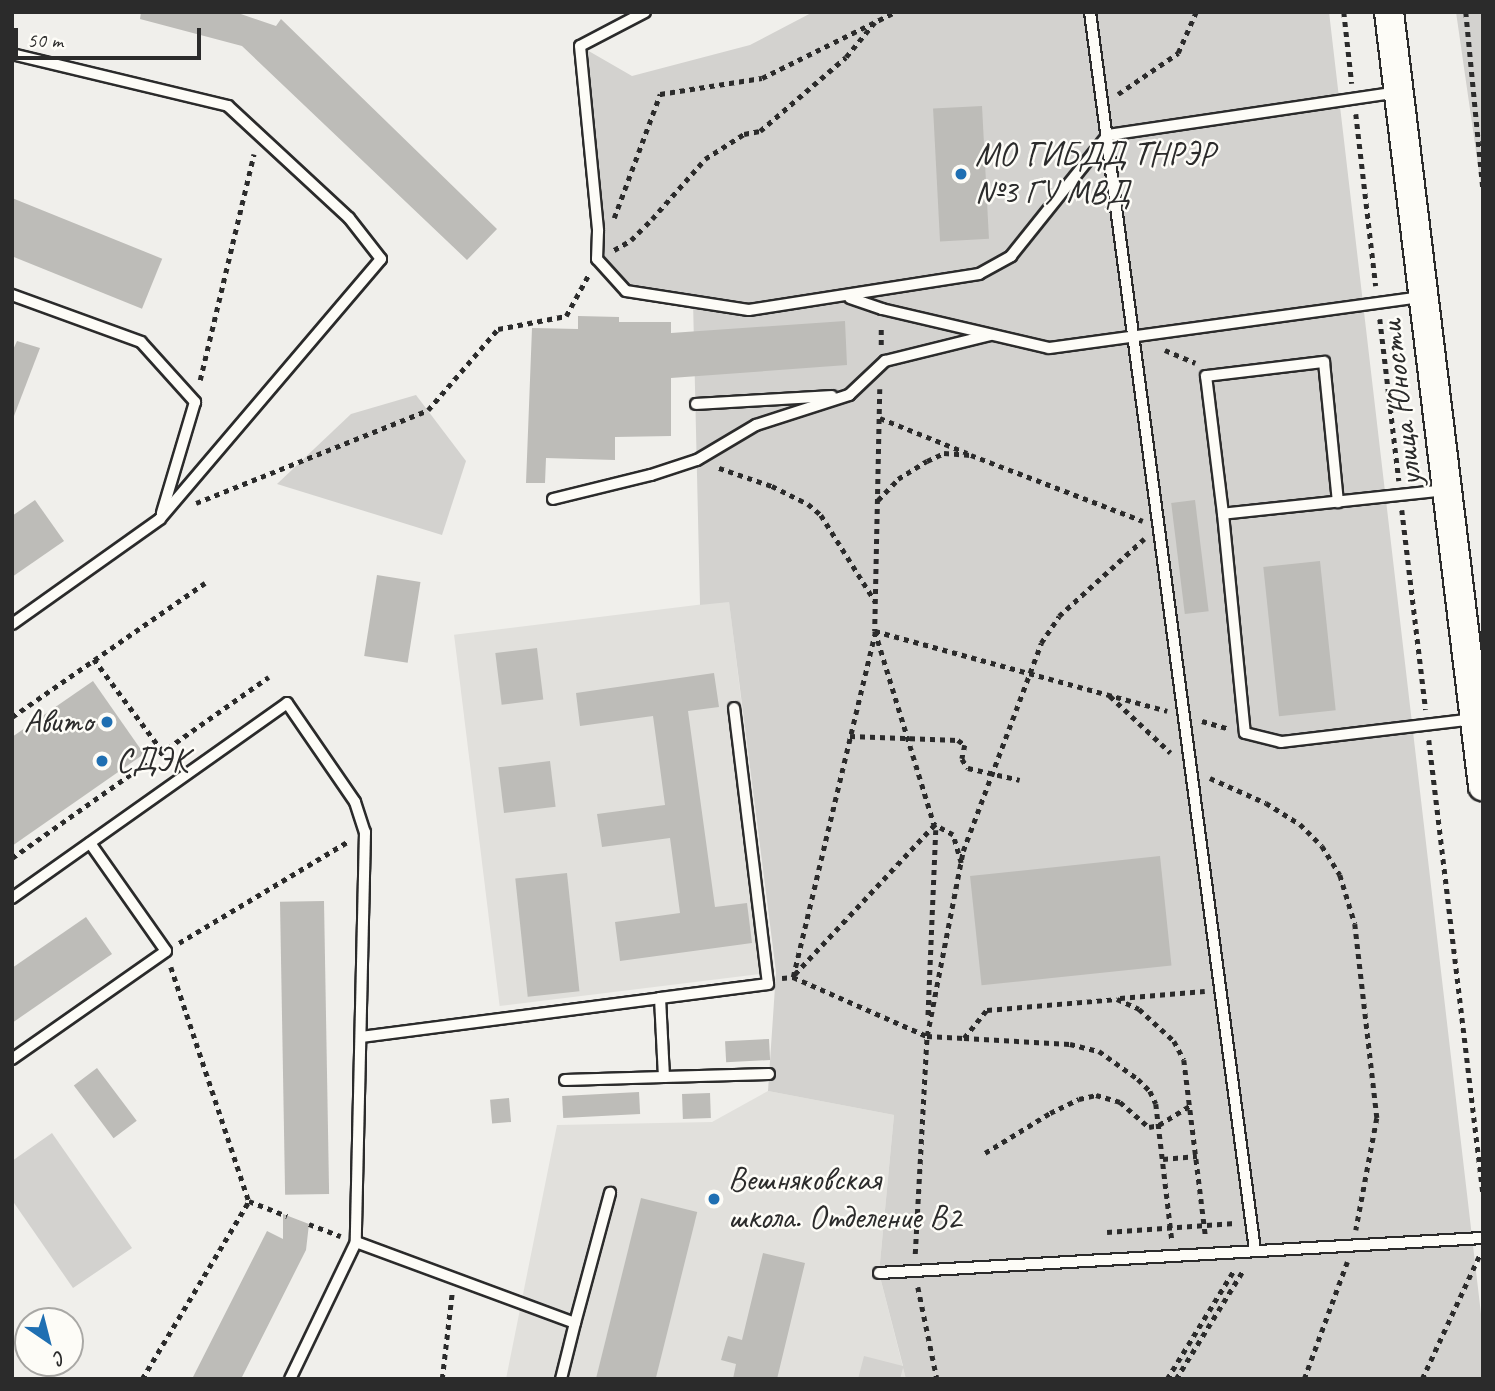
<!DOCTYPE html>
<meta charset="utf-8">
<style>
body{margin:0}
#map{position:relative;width:1495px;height:1391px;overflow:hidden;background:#f0efeb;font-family:Caveat,sans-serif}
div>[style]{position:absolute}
.built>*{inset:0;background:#e1e0dc;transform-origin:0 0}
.green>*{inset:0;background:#d3d2cf}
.building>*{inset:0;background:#bdbcb8;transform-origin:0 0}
.path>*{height:4.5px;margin-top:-2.25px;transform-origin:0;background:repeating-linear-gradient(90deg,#2b2b2b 0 5px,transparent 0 10px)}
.roads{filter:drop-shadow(2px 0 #2b2b2b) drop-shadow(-2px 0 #2b2b2b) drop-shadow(0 2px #2b2b2b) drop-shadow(0 -2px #2b2b2b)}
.lane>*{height:10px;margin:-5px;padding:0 5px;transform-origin:5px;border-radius:5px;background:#fdfcf7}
.secondary>*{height:28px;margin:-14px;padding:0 14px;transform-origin:14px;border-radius:14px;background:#fdfcf7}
.dots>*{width:19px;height:19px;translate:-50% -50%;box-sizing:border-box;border:4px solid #fdfcf7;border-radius:50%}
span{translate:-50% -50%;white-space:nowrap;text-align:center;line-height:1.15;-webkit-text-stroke:5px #fdfcf7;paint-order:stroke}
.poi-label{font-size:33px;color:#2b2b2b}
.left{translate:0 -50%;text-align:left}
.right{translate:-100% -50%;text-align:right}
.street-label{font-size:33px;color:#2b2b2b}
.frame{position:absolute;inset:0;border:14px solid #2b2b2b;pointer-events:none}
.north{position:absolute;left:14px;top:1307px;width:70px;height:70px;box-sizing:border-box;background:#fdfcf7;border:2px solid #a9a8a5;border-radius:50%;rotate:145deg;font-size:19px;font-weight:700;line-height:28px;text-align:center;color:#2b2b2b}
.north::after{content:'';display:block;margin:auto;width:24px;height:32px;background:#1f6fb2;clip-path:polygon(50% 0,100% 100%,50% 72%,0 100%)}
.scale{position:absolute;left:14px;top:28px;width:187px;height:32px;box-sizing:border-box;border:4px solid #2b2b2b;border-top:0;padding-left:9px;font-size:21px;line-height:24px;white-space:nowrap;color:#2b2b2b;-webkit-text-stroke:5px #fdfcf7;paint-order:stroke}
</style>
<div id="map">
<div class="built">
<i style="left:729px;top:601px;width:374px;height:277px;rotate:83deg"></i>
<i style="clip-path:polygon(768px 1091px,894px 1115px,879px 1273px,906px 1379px,506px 1379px,557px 1125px,712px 1122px)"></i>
</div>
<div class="green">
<i style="clip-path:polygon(813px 12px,1329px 12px,1483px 1331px,1483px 1379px,906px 1379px,903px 1368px,900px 1379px,858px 1379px,864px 1356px,903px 1366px,879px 1273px,894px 1115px,768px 1091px,776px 972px,729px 602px,700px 605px,693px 301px,626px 291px,597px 259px,580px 46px,632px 76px,750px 45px)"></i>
<i style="clip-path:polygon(1456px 12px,1483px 12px,1483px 200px)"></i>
<i style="clip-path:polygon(416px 395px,466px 461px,442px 535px,277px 484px,351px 414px)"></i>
<i style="clip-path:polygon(52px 1133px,132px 1248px,73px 1288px,12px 1200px,12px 1161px)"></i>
</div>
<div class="building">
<i style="clip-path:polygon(141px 12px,235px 12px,276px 26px,281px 19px,497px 229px,467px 260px,242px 46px,140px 19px)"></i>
<i style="left:982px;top:106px;width:133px;height:49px;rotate:87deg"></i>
<i style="left:12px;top:198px;width:162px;height:54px;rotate:22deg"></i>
<i style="clip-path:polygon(578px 316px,619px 317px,619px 322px,671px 322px,671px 333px,845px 321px,847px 365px,671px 378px,671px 436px,615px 437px,615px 460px,546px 458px,545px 483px,526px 483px,532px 328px,578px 329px)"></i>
<i style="clip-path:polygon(17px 341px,40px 348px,14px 416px,12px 352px)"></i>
<i style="clip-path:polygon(35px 500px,64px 541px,12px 577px,12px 516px)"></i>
<i style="left:1195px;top:500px;width:112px;height:24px;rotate:83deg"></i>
<i style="left:1320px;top:561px;width:150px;height:57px;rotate:84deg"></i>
<i style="left:377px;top:575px;width:44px;height:82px;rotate:9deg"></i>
<i style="left:537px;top:648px;width:52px;height:42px;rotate:83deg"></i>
<i style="clip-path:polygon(714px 673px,719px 707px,688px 711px,715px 907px,747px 903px,752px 943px,620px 961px,615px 922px,680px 913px,670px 838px,602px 847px,597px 814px,665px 805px,653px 716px,580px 726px,576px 693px)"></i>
<i style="clip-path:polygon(93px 681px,144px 754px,12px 846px,12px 737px)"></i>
<i style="left:550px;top:761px;width:46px;height:52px;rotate:83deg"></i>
<i style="left:1160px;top:856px;width:110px;height:191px;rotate:84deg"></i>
<i style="left:567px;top:873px;width:119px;height:52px;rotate:84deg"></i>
<i style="left:324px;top:901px;width:293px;height:44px;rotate:89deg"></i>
<i style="clip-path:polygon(86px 917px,112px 954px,12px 1023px,12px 968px)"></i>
<i style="left:769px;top:1039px;width:21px;height:44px;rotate:87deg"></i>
<i style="left:97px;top:1068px;width:66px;height:29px;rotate:53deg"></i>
<i style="left:639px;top:1092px;width:22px;height:77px;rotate:87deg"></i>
<i style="left:710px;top:1093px;width:25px;height:28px;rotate:88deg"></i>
<i style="left:509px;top:1098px;width:24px;height:19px;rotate:85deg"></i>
<i style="left:641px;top:1198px;width:58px;height:187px;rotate:14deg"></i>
<i style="clip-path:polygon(283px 1214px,309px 1224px,306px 1250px,241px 1379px,192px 1379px,267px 1231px,283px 1239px)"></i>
<i style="clip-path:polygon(763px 1253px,805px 1263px,777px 1379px,733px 1379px,736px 1364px,721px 1360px,726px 1342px,728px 1336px,742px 1340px)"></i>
</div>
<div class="path">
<i style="left:1344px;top:12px;width:72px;rotate:83.7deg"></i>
<i style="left:1466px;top:12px;width:177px;rotate:84.5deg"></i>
<i style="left:1118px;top:94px;width:73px;rotate:-34.3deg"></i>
<i style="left:1178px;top:53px;width:45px;rotate:-66.3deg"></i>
<i style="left:1356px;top:114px;width:173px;rotate:83.4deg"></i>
<i style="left:614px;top:218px;width:132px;rotate:-69.6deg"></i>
<i style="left:660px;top:94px;width:103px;rotate:-8.9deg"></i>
<i style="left:762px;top:78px;width:148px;rotate:-26.4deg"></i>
<i style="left:614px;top:250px;width:20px;rotate:-30deg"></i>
<i style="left:631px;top:240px;width:30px;rotate:-45deg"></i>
<i style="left:652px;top:219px;width:80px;rotate:-48.5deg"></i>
<i style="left:705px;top:159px;width:46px;rotate:-32.7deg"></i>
<i style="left:744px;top:134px;width:16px;rotate:-11deg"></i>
<i style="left:760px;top:131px;width:113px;rotate:-40.7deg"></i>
<i style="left:846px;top:57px;width:45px;rotate:-50.4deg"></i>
<i style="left:1380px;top:319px;width:163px;rotate:83.3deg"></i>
<i style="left:881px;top:345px;width:19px;rotate:-90deg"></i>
<i style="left:1165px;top:350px;width:33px;rotate:23deg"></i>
<i style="left:200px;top:380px;width:232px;rotate:-76.6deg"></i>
<i style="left:880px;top:389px;width:242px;rotate:91.2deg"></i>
<i style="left:875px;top:631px;width:303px;rotate:15.3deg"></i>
<i style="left:880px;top:418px;width:94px;rotate:21.9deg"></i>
<i style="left:719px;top:468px;width:56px;rotate:18.8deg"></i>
<i style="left:772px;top:486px;width:40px;rotate:26.6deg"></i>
<i style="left:808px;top:504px;width:17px;rotate:40deg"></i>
<i style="left:821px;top:515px;width:102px;rotate:57.9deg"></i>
<i style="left:878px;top:500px;width:29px;rotate:-46deg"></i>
<i style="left:898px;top:479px;width:34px;rotate:-32deg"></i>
<i style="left:927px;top:461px;width:19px;rotate:-25deg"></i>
<i style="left:944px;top:453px;width:27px;rotate:4deg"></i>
<i style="left:971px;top:455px;width:184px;rotate:21deg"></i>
<i style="left:196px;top:503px;width:250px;rotate:-21.8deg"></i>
<i style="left:428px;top:410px;width:107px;rotate:-49.2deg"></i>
<i style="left:498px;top:329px;width:69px;rotate:-10.8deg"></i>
<i style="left:566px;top:316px;width:48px;rotate:-61.3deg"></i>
<i style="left:1402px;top:510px;width:201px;rotate:83.2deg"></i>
<i style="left:875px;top:631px;width:208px;rotate:73deg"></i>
<i style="left:936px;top:830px;width:190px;rotate:92.4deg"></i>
<i style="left:94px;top:659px;width:116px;rotate:53.4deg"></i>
<i style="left:1110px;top:696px;width:83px;rotate:43.1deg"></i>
<i style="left:12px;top:717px;width:235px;rotate:-34.8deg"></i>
<i style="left:1202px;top:721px;width:26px;rotate:16deg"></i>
<i style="left:850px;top:736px;width:108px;rotate:2.1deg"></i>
<i style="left:958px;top:740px;width:9px;rotate:36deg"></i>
<i style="left:965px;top:745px;width:14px;rotate:102deg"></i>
<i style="left:962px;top:759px;width:11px;rotate:56deg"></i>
<i style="left:968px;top:768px;width:53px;rotate:13deg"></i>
<i style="left:1429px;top:740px;width:457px;rotate:83.2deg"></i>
<i style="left:1210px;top:778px;width:61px;rotate:24.1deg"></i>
<i style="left:1266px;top:803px;width:40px;rotate:32deg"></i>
<i style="left:1300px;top:824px;width:31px;rotate:45deg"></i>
<i style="left:1322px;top:846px;width:34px;rotate:58deg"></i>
<i style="left:1340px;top:875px;width:51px;rotate:73deg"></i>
<i style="left:1355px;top:924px;width:195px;rotate:83.5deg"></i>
<i style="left:1377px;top:1118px;width:114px;rotate:100.6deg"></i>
<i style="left:12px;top:858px;width:314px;rotate:-35.2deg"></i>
<i style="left:961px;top:863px;width:29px;rotate:-106deg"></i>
<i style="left:953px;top:835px;width:21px;rotate:-151deg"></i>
<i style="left:935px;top:825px;width:208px;rotate:133.1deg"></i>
<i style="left:793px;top:977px;width:146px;rotate:23.8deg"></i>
<i style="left:927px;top:1036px;width:37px;rotate:3deg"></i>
<i style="left:964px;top:1038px;width:36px;rotate:-51deg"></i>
<i style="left:987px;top:1010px;width:130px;rotate:-4.8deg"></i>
<i style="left:1117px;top:999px;width:24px;rotate:24deg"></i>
<i style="left:1139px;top:1009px;width:47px;rotate:42.4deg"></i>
<i style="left:1174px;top:1041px;width:21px;rotate:62deg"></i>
<i style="left:1184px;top:1060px;width:179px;rotate:83deg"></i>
<i style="left:179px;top:943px;width:198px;rotate:-31deg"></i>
<i style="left:171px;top:967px;width:247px;rotate:71.6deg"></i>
<i style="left:249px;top:1201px;width:41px;rotate:21.5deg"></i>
<i style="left:782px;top:978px;width:11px;rotate:-5deg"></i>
<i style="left:793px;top:977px;width:355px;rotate:-76.6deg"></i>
<i style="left:1120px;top:998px;width:85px;rotate:-4.7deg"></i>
<i style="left:927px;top:1036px;width:188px;rotate:-79deg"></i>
<i style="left:963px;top:851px;width:222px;rotate:-69.4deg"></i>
<i style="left:1041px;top:643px;width:32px;rotate:-56deg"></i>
<i style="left:1059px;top:616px;width:115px;rotate:-42.2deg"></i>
<i style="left:964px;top:1038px;width:106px;rotate:3.2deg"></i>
<i style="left:1070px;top:1044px;width:30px;rotate:14deg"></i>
<i style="left:1099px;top:1051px;width:48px;rotate:35.7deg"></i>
<i style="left:1138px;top:1079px;width:17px;rotate:45deg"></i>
<i style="left:1150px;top:1091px;width:14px;rotate:65deg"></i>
<i style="left:1156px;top:1104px;width:138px;rotate:83.3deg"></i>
<i style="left:985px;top:1153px;width:76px;rotate:-31.6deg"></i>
<i style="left:1050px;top:1113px;width:32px;rotate:-26deg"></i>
<i style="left:1079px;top:1099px;width:17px;rotate:-13deg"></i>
<i style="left:1096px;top:1095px;width:25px;rotate:16deg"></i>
<i style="left:1120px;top:1102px;width:38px;rotate:41deg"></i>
<i style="left:1149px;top:1127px;width:10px;rotate:-11deg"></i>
<i style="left:1159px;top:1125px;width:36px;rotate:-32deg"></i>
<i style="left:1163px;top:1159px;width:34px;rotate:-5deg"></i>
<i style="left:309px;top:1224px;width:34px;rotate:21deg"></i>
<i style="left:1107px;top:1232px;width:128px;rotate:-4deg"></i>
<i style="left:915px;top:1254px;width:219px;rotate:-86.9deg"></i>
<i style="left:918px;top:1287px;width:94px;rotate:78.3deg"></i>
<i style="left:142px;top:1379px;width:208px;rotate:-59deg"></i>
<i style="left:442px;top:1379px;width:87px;rotate:-83.4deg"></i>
<i style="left:1167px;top:1379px;width:128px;rotate:-58.4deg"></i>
<i style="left:1176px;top:1379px;width:129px;rotate:-58.3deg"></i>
<i style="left:1304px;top:1379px;width:125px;rotate:-69.8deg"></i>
<i style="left:1422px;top:1379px;width:136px;rotate:-65.1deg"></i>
</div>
<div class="roads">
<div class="lane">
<i style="left:645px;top:12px;width:73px;rotate:152.4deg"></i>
<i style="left:580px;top:46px;width:186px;rotate:84.4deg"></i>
<i style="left:598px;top:231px;width:28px;rotate:92deg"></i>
<i style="left:597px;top:259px;width:43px;rotate:47.8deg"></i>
<i style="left:626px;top:291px;width:124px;rotate:8.8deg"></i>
<i style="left:749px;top:310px;width:233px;rotate:-8.9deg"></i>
<i style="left:979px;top:274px;width:37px;rotate:-29deg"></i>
<i style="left:1011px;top:256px;width:155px;rotate:-51.3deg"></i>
<i style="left:1108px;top:135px;width:294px;rotate:-8.4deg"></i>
<i style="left:1090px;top:12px;width:1250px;rotate:82.41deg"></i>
<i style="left:12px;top:54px;width:222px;rotate:13.5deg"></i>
<i style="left:228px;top:106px;width:165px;rotate:42.8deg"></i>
<i style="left:349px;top:218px;width:52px;rotate:52deg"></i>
<i style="left:381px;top:259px;width:341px;rotate:130.4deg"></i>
<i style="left:160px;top:519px;width:181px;rotate:144.6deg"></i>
<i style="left:12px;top:295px;width:137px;rotate:20deg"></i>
<i style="left:141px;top:342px;width:81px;rotate:48deg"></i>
<i style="left:195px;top:402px;width:116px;rotate:106.6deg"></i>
<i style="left:850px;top:298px;width:34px;rotate:19deg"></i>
<i style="left:882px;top:309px;width:171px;rotate:13.1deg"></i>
<i style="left:1049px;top:348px;width:377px;rotate:-7.8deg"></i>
<i style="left:696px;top:404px;width:136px;rotate:-3.4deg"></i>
<i style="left:1446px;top:490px;width:224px;rotate:173.9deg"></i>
<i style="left:1223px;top:514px;width:220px;rotate:84.3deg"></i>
<i style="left:1245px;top:733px;width:37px;rotate:14deg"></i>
<i style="left:1281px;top:742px;width:194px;rotate:-6.8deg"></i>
<i style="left:553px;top:499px;width:101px;rotate:-13.8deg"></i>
<i style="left:651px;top:475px;width:48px;rotate:-18.1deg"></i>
<i style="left:697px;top:460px;width:69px;rotate:-30.7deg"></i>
<i style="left:756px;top:425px;width:98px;rotate:-17.9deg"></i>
<i style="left:849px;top:395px;width:50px;rotate:-43.4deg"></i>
<i style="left:885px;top:361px;width:108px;rotate:-13.9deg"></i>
<i style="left:1223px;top:514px;width:139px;rotate:-97deg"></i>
<i style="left:1206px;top:376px;width:119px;rotate:-6.8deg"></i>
<i style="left:1324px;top:362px;width:141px;rotate:84.3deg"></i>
<i style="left:12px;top:898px;width:337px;rotate:-35.3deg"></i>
<i style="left:287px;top:703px;width:120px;rotate:55.5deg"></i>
<i style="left:355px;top:802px;width:32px;rotate:72deg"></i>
<i style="left:365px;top:832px;width:410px;rotate:91.3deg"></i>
<i style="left:356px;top:1242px;width:152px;rotate:115.7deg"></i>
<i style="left:660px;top:998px;width:109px;rotate:-7.4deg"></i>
<i style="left:768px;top:984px;width:278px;rotate:-97deg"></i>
<i style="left:361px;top:1037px;width:302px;rotate:-7.4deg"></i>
<i style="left:660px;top:998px;width:79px;rotate:87.1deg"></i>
<i style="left:664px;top:1077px;width:105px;rotate:-1.6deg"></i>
<i style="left:12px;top:1059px;width:188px;rotate:-35deg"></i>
<i style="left:166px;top:951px;width:132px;rotate:-125.1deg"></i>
<i style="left:565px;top:1080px;width:99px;rotate:-1.7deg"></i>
<i style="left:356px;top:1242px;width:233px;rotate:20.3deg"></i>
<i style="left:575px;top:1323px;width:135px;rotate:-74.9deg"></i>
<i style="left:879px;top:1273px;width:605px;rotate:-3.32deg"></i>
<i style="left:561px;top:1379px;width:58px;rotate:-76deg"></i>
</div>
<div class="secondary">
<i style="left:1389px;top:12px;width:780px;rotate:83.08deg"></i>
</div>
</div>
<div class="dots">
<i style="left:961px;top:174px;background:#1f6fb2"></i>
<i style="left:107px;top:722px;background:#1f6fb2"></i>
<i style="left:102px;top:761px;background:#1f6fb2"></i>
<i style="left:714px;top:1199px;background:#1f6fb2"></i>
</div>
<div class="poi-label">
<span class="left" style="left:975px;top:174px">МО ГИБДД ТНРЭР<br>№3 ГУ МВД</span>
<span class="right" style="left:93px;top:722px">Авито</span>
<span class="left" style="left:116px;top:761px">СДЭК</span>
<span class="left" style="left:728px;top:1199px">Вешняковская<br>школа. Отделение В2</span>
</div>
<div class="street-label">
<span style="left:1401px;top:403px;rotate:-97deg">улица Юности</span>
</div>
<div class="frame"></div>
<div class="north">С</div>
<div class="scale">50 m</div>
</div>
